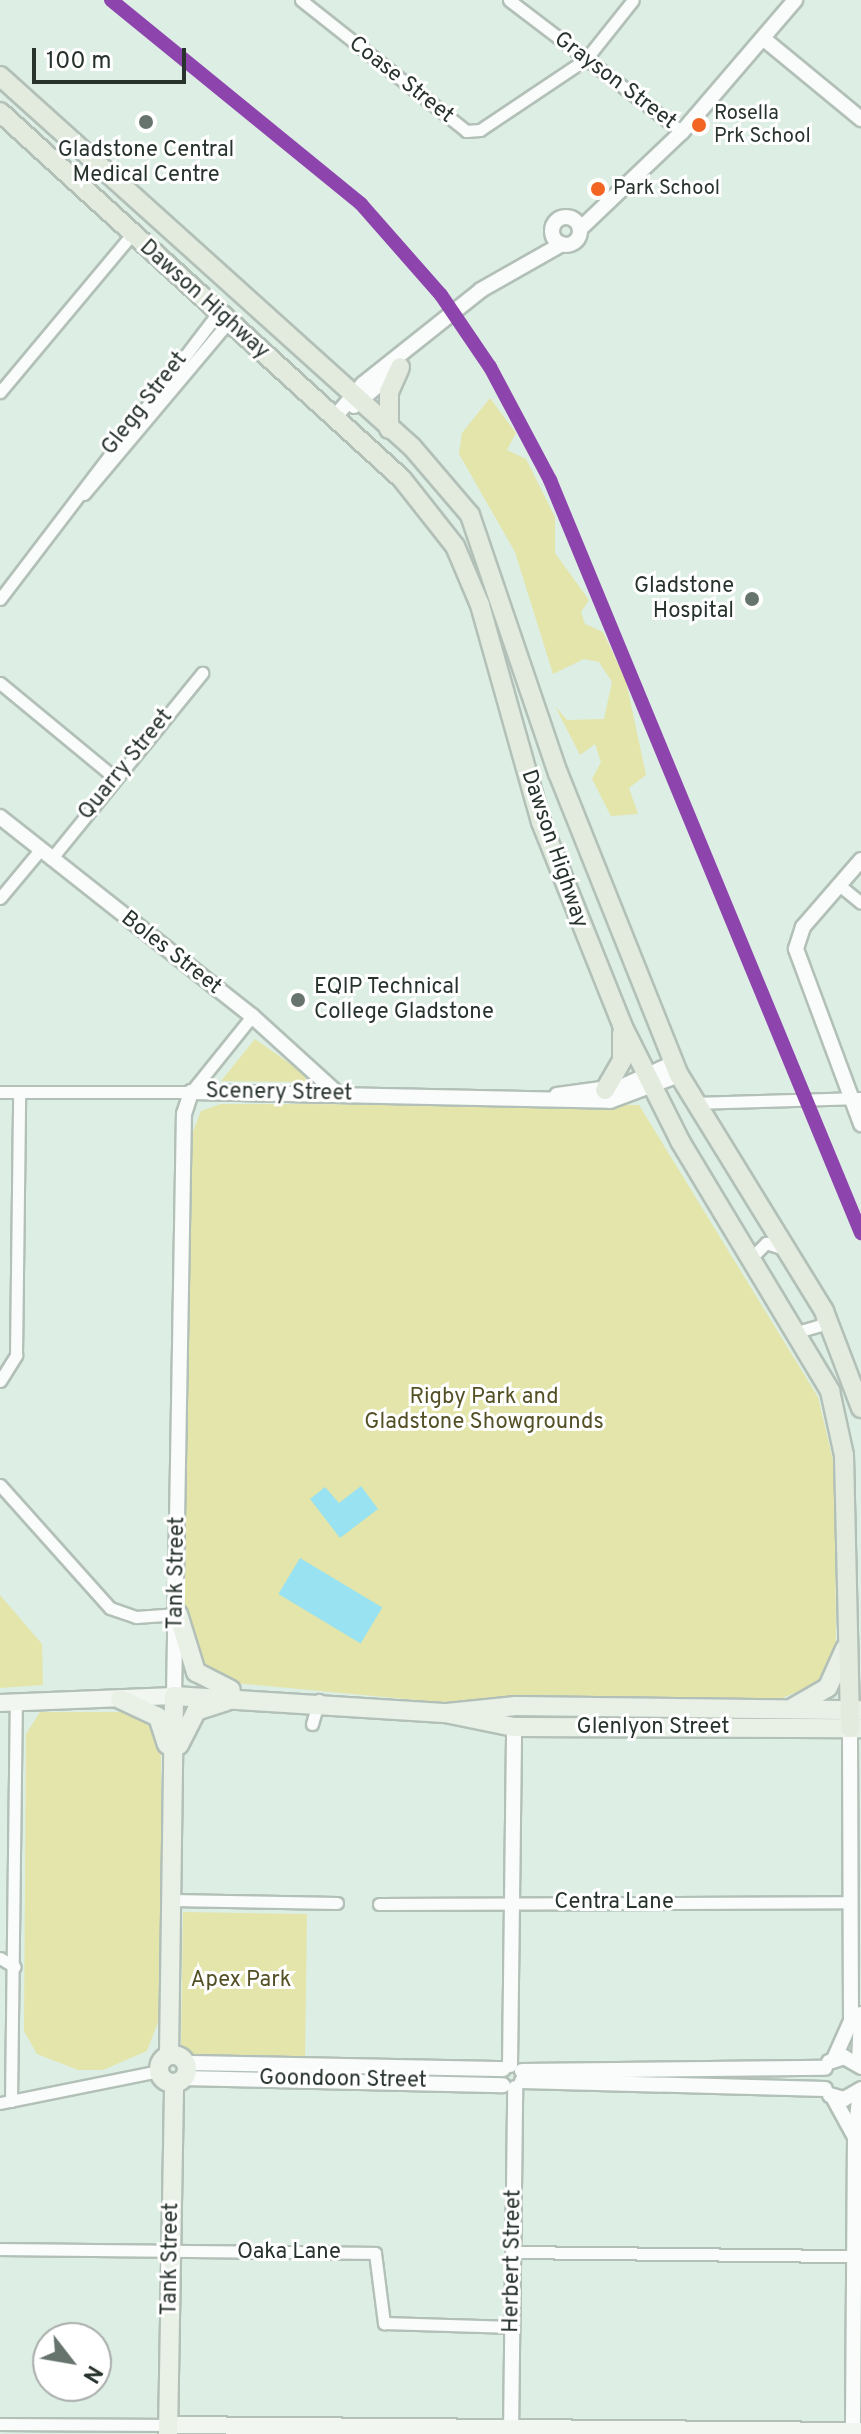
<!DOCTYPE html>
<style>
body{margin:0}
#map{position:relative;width:861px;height:2434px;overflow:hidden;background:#ddeee4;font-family:Overpass,sans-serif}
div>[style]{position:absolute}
.green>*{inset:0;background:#e4e5aa}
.water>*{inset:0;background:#99e2f1;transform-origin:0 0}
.roads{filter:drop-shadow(2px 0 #b2c0b8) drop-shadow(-2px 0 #b2c0b8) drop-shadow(0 2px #b2c0b8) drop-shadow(0 -2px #b2c0b8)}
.minor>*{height:11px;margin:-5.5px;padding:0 5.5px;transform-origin:5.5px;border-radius:5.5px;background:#fafcfb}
.tertiary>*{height:14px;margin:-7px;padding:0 7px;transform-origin:7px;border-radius:7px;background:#fafcfb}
.tertiary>.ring{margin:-7px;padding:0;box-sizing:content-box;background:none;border:14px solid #fafcfb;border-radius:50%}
.secondary>*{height:16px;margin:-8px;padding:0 8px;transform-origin:8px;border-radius:8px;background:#f1f6f1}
.primary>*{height:18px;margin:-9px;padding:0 9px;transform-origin:9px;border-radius:9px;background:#e9f0e6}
.primary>.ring{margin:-9px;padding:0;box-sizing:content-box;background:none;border:18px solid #e9f0e6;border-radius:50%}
.trunk>*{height:18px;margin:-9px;padding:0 9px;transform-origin:9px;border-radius:9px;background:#e3ebdf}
.rail-1>*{height:14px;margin:-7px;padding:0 7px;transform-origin:7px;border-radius:7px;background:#8e44ad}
.dots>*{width:22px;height:22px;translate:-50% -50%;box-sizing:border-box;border:4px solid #fff;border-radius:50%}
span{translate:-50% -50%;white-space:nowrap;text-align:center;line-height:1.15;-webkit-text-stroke:6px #fff;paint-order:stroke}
.bus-label{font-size:20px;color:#28332d}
.left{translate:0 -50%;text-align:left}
.street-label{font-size:22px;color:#28332d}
.poi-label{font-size:22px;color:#28332d}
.right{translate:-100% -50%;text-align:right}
.park-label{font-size:22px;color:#545026}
.north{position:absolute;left:32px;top:2322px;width:80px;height:80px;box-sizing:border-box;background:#fff;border:2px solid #a9adab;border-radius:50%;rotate:121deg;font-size:22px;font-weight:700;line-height:32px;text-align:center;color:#28332d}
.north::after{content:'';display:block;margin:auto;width:28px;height:36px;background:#67746d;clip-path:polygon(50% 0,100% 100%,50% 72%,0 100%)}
.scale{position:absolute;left:32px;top:48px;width:154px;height:36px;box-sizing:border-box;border:4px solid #28332d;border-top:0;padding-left:10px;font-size:24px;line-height:28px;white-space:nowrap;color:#28332d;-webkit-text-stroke:6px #fff;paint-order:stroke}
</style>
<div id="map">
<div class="green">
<i style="clip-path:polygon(490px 398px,516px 433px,507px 450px,526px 459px,555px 517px,555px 553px,589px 600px,581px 612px,585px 624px,603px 632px,626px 681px,646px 775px,629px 788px,638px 814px,611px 816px,592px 779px,601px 762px,595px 744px,580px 755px,555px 706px,567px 720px,604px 719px,612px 682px,599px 662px,584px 659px,553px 674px,515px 552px,459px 454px,462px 433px)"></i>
<i style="clip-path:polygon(255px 1039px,306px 1075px,305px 1082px,221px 1081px)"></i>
<i style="clip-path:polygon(221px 1104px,639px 1105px,818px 1397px,835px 1469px,836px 1657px,822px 1681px,780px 1699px,438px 1702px,213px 1681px,184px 1639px,184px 1622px,192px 1134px,201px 1111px)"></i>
<i style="clip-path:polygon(0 1595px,42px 1644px,43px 1685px,0 1688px)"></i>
<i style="clip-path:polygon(40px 1712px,138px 1712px,161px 1742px,161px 2014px,147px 2051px,103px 2070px,78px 2070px,37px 2054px,24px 2031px,26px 1734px)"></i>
<i style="clip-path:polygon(183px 1912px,307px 1914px,305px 2060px,196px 2056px,181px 2049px)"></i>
</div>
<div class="water">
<i style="clip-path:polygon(361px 1486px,378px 1509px,340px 1538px,310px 1499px,325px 1487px,339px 1503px)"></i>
<i style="left:300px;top:1558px;width:96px;height:42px;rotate:31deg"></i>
</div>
<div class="roads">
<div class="minor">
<i style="left:301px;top:0;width:211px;rotate:38.4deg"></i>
<i style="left:466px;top:131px;width:14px;rotate:-4deg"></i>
<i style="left:480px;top:130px;width:128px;rotate:-33.8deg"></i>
<i style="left:586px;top:59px;width:75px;rotate:-51.5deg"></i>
<i style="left:509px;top:0;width:218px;rotate:37.3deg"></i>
<i style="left:0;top:392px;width:206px;rotate:-50.1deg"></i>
<i style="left:84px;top:494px;width:226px;rotate:-50deg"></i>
<i style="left:0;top:599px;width:361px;rotate:-52.7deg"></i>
<i style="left:0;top:683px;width:148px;rotate:39.5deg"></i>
<i style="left:51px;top:859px;width:240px;rotate:-50.9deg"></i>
<i style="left:839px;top:885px;width:28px;rotate:39deg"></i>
<i style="left:0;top:898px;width:62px;rotate:-50.2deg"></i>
<i style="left:0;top:1092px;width:191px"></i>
<i style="left:191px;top:1092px;width:97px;rotate:-51.2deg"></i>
<i style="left:693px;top:1103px;width:168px;rotate:-1.7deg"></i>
<i style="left:752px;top:1257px;width:20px;rotate:-45deg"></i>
<i style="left:766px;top:1243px;width:16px;rotate:18deg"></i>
<i style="left:797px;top:1332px;width:26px;rotate:-16deg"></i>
<i style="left:822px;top:1325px;width:9px;rotate:-84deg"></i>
<i style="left:0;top:1381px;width:31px;rotate:-58deg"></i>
<i style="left:16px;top:1355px;width:263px;rotate:-89.3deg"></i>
<i style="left:0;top:1485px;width:165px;rotate:48.2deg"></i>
<i style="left:110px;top:1608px;width:28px;rotate:19deg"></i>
<i style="left:136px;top:1617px;width:42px;rotate:-4.1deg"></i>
<i style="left:312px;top:1724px;width:25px;rotate:-74deg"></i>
<i style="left:172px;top:1900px;width:165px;rotate:1deg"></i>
<i style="left:379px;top:1904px;width:471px;rotate:-0.2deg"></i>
<i style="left:0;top:1958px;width:17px;rotate:31deg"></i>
<i style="left:11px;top:2101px;width:399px;rotate:-89.3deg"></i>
<i style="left:0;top:2103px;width:161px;rotate:-11.4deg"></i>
<i style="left:0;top:2249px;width:375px;rotate:0.6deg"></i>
<i style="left:375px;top:2253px;width:71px;rotate:82.7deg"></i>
<i style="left:384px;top:2323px;width:129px;rotate:1.8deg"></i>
<i style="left:513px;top:2252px;width:348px;rotate:0.7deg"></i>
<i style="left:0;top:2424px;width:168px;rotate:0.3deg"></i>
</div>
<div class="tertiary">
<i style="left:764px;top:39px;width:126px;rotate:39.5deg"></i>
<i class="ring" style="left:552px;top:217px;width:14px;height:14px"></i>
<i style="left:580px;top:229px;width:141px;rotate:-43.6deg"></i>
<i style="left:682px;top:132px;width:174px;rotate:-49.4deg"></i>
<i style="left:354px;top:406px;width:55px;rotate:-40.6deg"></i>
<i style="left:334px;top:418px;width:45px;rotate:-49.5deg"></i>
<i style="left:363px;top:384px;width:151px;rotate:-38.5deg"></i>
<i style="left:481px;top:290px;width:93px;rotate:-29.6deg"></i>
<i style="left:0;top:817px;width:321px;rotate:38.3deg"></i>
<i style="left:252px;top:1016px;width:116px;rotate:42.2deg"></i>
<i style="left:861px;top:860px;width:89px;rotate:130.9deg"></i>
<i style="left:803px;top:927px;width:23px;rotate:108deg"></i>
<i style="left:796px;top:949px;width:187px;rotate:69.6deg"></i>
<i style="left:557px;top:1095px;width:67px;rotate:-7.8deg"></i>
<i style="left:623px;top:1086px;width:56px;rotate:-24.3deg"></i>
<i style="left:174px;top:1696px;width:582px;rotate:-89.02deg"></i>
<i style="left:184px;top:1114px;width:23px;rotate:-72deg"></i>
<i style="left:191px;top:1092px;width:419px;rotate:1.2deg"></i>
<i style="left:610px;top:1101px;width:74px;rotate:-20.6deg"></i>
<i style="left:834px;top:2059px;width:42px;rotate:-65.9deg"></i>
<i style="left:851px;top:2021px;width:293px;rotate:-90.2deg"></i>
<i style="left:829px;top:2062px;width:16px;rotate:-18deg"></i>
<i style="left:844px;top:2057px;width:20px;rotate:30deg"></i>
<i style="left:186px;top:2063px;width:317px;rotate:1.1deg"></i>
<i style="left:859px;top:2064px;width:50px;rotate:-87.7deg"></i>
<i style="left:510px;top:2065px;width:338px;rotate:-89.3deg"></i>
<i style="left:522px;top:2071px;width:303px;rotate:-0.6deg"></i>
<i style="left:183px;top:2078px;width:320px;rotate:1.3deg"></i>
<i style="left:522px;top:2081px;width:303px;rotate:1.5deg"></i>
<i style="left:830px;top:2095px;width:15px;rotate:16deg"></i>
<i style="left:844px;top:2099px;width:20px;rotate:-30deg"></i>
<i style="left:833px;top:2097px;width:46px;rotate:61.2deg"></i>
<i style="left:855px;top:2137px;width:294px;rotate:90.4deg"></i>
<i style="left:855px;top:2136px;width:45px;rotate:-83.7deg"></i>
<i style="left:511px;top:2434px;width:346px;rotate:-89.3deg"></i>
</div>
<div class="secondary">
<i style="left:0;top:1703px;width:174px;rotate:-2.3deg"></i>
<i style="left:168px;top:2425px;width:693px;rotate:0.5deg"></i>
</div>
<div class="primary">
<i style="left:178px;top:1614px;width:61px;rotate:72.8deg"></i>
<i style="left:196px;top:1672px;width:39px;rotate:27deg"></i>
<i style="left:120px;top:1699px;width:42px;rotate:25.3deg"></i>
<i style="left:158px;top:1717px;width:29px;rotate:72deg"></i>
<i style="left:794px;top:1707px;width:39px;rotate:-30deg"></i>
<i style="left:828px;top:1687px;width:42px;rotate:-65.9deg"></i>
<i style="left:450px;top:1714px;width:65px;rotate:11.5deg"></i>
<i style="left:514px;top:1727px;width:347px;rotate:0.2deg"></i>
<i style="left:179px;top:1745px;width:38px;rotate:-63deg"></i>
<i style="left:196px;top:1711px;width:32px;rotate:-18deg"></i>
<i class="ring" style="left:159px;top:2055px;width:10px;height:10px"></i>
<i style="left:169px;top:2055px;width:359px;rotate:-89.2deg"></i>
<i style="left:174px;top:1696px;width:274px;rotate:3.6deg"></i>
<i style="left:447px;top:1713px;width:69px;rotate:-5.8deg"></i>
<i style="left:516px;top:1706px;width:345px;rotate:0.7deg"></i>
<i style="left:168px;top:2434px;width:351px;rotate:-89deg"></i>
</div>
<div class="trunk">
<i style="left:0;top:76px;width:554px;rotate:42deg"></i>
<i style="left:412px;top:447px;width:89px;rotate:49.5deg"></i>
<i style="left:470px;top:515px;width:273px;rotate:71.2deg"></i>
<i style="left:558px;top:773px;width:325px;rotate:68.2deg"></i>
<i style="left:679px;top:1075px;width:277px;rotate:58.4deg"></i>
<i style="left:824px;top:1311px;width:104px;rotate:69.1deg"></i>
<i style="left:0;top:112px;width:544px;rotate:42.39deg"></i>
<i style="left:402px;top:479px;width:85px;rotate:51.7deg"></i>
<i style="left:455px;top:546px;width:64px;rotate:67deg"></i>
<i style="left:480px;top:605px;width:225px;rotate:74.3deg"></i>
<i style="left:541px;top:822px;width:219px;rotate:68.2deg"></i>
<i style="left:622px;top:1025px;width:130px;rotate:63.4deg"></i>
<i style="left:680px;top:1141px;width:292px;rotate:59deg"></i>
<i style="left:830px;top:1391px;width:66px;rotate:77.7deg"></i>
<i style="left:844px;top:1455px;width:273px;rotate:88.7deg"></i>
<i style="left:389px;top:429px;width:37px;rotate:-90deg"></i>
<i style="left:389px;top:392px;width:27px;rotate:-66deg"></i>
<i style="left:605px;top:1090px;width:34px;rotate:-60deg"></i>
<i style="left:622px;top:1060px;width:26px;rotate:-90deg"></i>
</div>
</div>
<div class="rail-1">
<i style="left:111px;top:0;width:323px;rotate:39.2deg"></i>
<i style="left:361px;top:204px;width:121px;rotate:48.7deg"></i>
<i style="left:441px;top:295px;width:87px;rotate:55.8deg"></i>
<i style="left:490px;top:367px;width:128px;rotate:62deg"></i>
<i style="left:550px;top:480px;width:815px;rotate:67.56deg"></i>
</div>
<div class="dots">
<i style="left:146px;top:122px;background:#67746d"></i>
<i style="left:699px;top:125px;background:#f26522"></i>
<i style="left:598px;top:189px;background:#f26522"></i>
<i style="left:752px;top:599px;background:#67746d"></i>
<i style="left:298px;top:1000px;background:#67746d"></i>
</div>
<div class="bus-label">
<span class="left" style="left:714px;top:126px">Rosella<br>Prk School</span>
<span class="left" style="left:613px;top:189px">Park School</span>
</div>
<div class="street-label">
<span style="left:401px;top:80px;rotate:38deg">Coase Street</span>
<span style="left:615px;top:81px;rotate:37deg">Grayson Street</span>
<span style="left:204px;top:300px;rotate:42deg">Dawson Highway</span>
<span style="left:145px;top:404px;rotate:-52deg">Glegg Street</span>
<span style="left:126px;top:765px;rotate:-51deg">Quarry Street</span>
<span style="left:554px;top:849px;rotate:71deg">Dawson Highway</span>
<span style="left:171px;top:953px;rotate:38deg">Boles Street</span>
<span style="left:279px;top:1093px;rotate:1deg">Scenery Street</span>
<span style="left:177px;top:1573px;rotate:-89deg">Tank Street</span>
<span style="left:653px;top:1728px">Glenlyon Street</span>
<span style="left:614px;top:1903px">Centra Lane</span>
<span style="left:343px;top:2080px;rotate:1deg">Goondoon Street</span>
<span style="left:289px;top:2253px">Oaka Lane</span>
<span style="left:171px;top:2259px;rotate:-89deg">Tank Street</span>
<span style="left:513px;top:2261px;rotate:-89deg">Herbert Street</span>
</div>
<div class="poi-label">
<span style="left:146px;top:163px">Gladstone Central<br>Medical Centre</span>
<span class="right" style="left:734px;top:599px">Gladstone<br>Hospital</span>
<span class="left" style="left:314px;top:1000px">EQIP Technical<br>College Gladstone</span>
</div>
<div class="park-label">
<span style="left:484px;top:1410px">Rigby Park and<br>Gladstone Showgrounds</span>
<span style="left:241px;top:1981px">Apex Park</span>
</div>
<div class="north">N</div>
<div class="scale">100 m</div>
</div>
